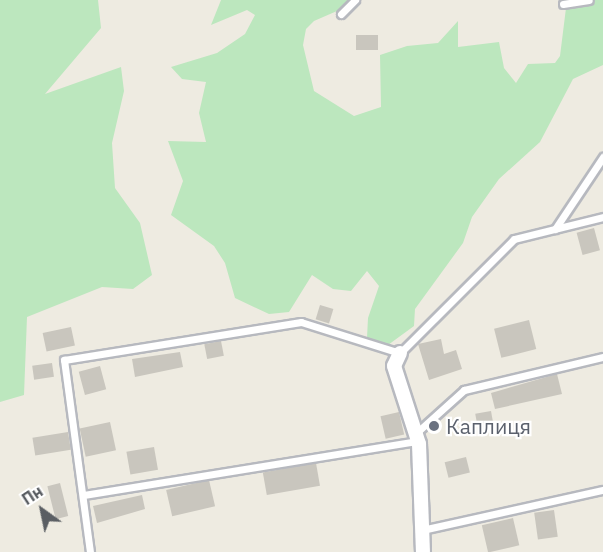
<!DOCTYPE html>
<meta charset="utf-8">
<style>
body{margin:0}
#map{position:relative;width:603px;height:552px;overflow:hidden;background:#eeebe1;font-family:"IBM Plex Sans",sans-serif}
div>[style]{position:absolute}
.green>*{inset:0;background:#bce7be}
.building>*{inset:0;background:#c9c6be;transform-origin:0 0}
.roads{filter:drop-shadow(2px 0 #b7b9bf) drop-shadow(-2px 0 #b7b9bf) drop-shadow(0 2px #b7b9bf) drop-shadow(0 -2px #b7b9bf)}
.service>*{height:7px;margin:-3.5px;padding:0 3.5px;transform-origin:3.5px;border-radius:3.5px;background:#fff}
.minor>*{height:14px;margin:-7px;padding:0 7px;transform-origin:7px;border-radius:7px;background:#fff}
.dots>*{width:16px;height:16px;translate:-50% -50%;box-sizing:border-box;border:3px solid #fff;border-radius:50%}
span{translate:-50% -50%;white-space:nowrap;text-align:center;line-height:1.15;-webkit-text-stroke:4.5px #fff;paint-order:stroke}
.worship-label{font-size:21px;color:#5b616d}
.left{translate:0 -50%;text-align:left}
.north{position:absolute;left:12px;top:480px;width:60px;height:60px;-webkit-text-stroke:4px #fff;paint-order:stroke;rotate:327deg;font-size:16px;font-weight:700;line-height:24px;text-align:center;color:#5a5e63}
.north::after{content:'';display:block;margin:auto;width:21px;height:27px;background:#5a5e63;clip-path:polygon(50% 0,100% 100%,50% 72%,0 100%)}
</style>
<div id="map">
<div class="green">
<i style="clip-path:polygon(0 0,98px 0,101px 28px,45px 94px,121px 67px,124px 91px,112px 143px,115px 188px,140px 223px,152px 275px,133px 289px,102px 287px,27px 317px,24px 395px,0 402px)"></i>
<i style="clip-path:polygon(221px 0,348px 0,337px 11px,314px 21px,306px 29px,303px 45px,314px 91px,354px 116px,381px 107px,380px 55px,407px 46px,438px 43px,458px 21px,458px 47px,499px 42px,504px 68px,516px 83px,528px 64px,555px 63px,560px 56px,567px 0,603px 0,603px 65px,573px 79px,540px 142px,499px 179px,472px 217px,463px 243px,415px 309px,414px 326px,388px 345px,367px 338px,368px 318px,379px 286px,367px 271px,351px 291px,333px 289px,312px 275px,289px 312px,269px 314px,235px 298px,225px 263px,214px 246px,171px 215px,183px 181px,168px 141px,206px 142px,199px 113px,206px 82px,182px 79px,171px 67px,217px 53px,245px 34px,255px 15px,247px 10px,211px 25px)"></i>
</div>
<div class="building">
<i style="left:378px;top:35px;width:15px;height:22px;rotate:90deg"></i>
<i style="left:594px;top:228px;width:23px;height:18px;rotate:75deg"></i>
<i style="left:320px;top:305px;width:14px;height:15px;rotate:17deg"></i>
<i style="left:529px;top:320px;width:30px;height:36px;rotate:76deg"></i>
<i style="left:71px;top:327px;width:19px;height:29px;rotate:78deg"></i>
<i style="clip-path:polygon(441px 339px,444px 354px,456px 350px,462px 369px,429px 380px,418px 344px)"></i>
<i style="left:221px;top:341px;width:15px;height:17px;rotate:79deg"></i>
<i style="clip-path:polygon(180px 352px,183px 367px,135px 377px,132px 359px)"></i>
<i style="left:52px;top:363px;width:14px;height:20px;rotate:82deg"></i>
<i style="left:100px;top:366px;width:24px;height:22px;rotate:75deg"></i>
<i style="clip-path:polygon(557px 374px,562px 394px,495px 409px,491px 393px)"></i>
<i style="left:491px;top:411px;width:11px;height:16px;rotate:80deg"></i>
<i style="left:399px;top:412px;width:23px;height:19px;rotate:77deg"></i>
<i style="left:110px;top:422px;width:29px;height:31px;rotate:78deg"></i>
<i style="left:68px;top:432px;width:18px;height:36px;rotate:81deg"></i>
<i style="left:154px;top:447px;width:23px;height:28px;rotate:80deg"></i>
<i style="left:466px;top:457px;width:16px;height:22px;rotate:76deg"></i>
<i style="left:316px;top:463px;width:23px;height:54px;rotate:80deg"></i>
<i style="left:209px;top:480px;width:27px;height:44px;rotate:77deg"></i>
<i style="left:60px;top:483px;width:34px;height:13px;rotate:76deg"></i>
<i style="clip-path:polygon(142px 495px,145px 509px,97px 523px,93px 506px)"></i>
<i style="left:554px;top:510px;width:27px;height:20px;rotate:82deg"></i>
<i style="left:513px;top:518px;width:28px;height:32px;rotate:77deg"></i>
</div>
<div class="roads">
<div class="service">
<i style="left:563px;top:4px;width:26px;rotate:-9deg"></i>
<i style="left:341px;top:14px;width:20px;rotate:-45deg"></i>
<i style="left:555px;top:229px;width:87px;rotate:-56.3deg"></i>
<i style="left:415px;top:434px;width:66px;rotate:-41.9deg"></i>
<i style="left:464px;top:390px;width:143px;rotate:-13.4deg"></i>
<i style="left:84px;top:495px;width:338px;rotate:-9.2deg"></i>
<i style="left:422px;top:530px;width:185px;rotate:-12.5deg"></i>
<i style="left:90px;top:552px;width:194px;rotate:-97.7deg"></i>
<i style="left:64px;top:360px;width:240px;rotate:-9.1deg"></i>
<i style="left:301px;top:322px;width:104px;rotate:17.4deg"></i>
<i style="left:400px;top:353px;width:161px;rotate:-45deg"></i>
<i style="left:514px;top:239px;width:92px;rotate:-13.9deg"></i>
</div>
<div class="minor">
<i style="left:400px;top:353px;width:14px;rotate:115deg"></i>
<i style="left:394px;top:366px;width:82px;rotate:72.2deg"></i>
<i style="left:419px;top:444px;width:108px;rotate:87.9deg"></i>
</div>
</div>
<div class="dots">
<i style="left:434px;top:426px;background:#6b7280"></i>
</div>
<div class="worship-label">
<span class="left" style="left:446px;top:426px">Каплиця</span>
</div>
<div class="north">Пн</div>
</div>
